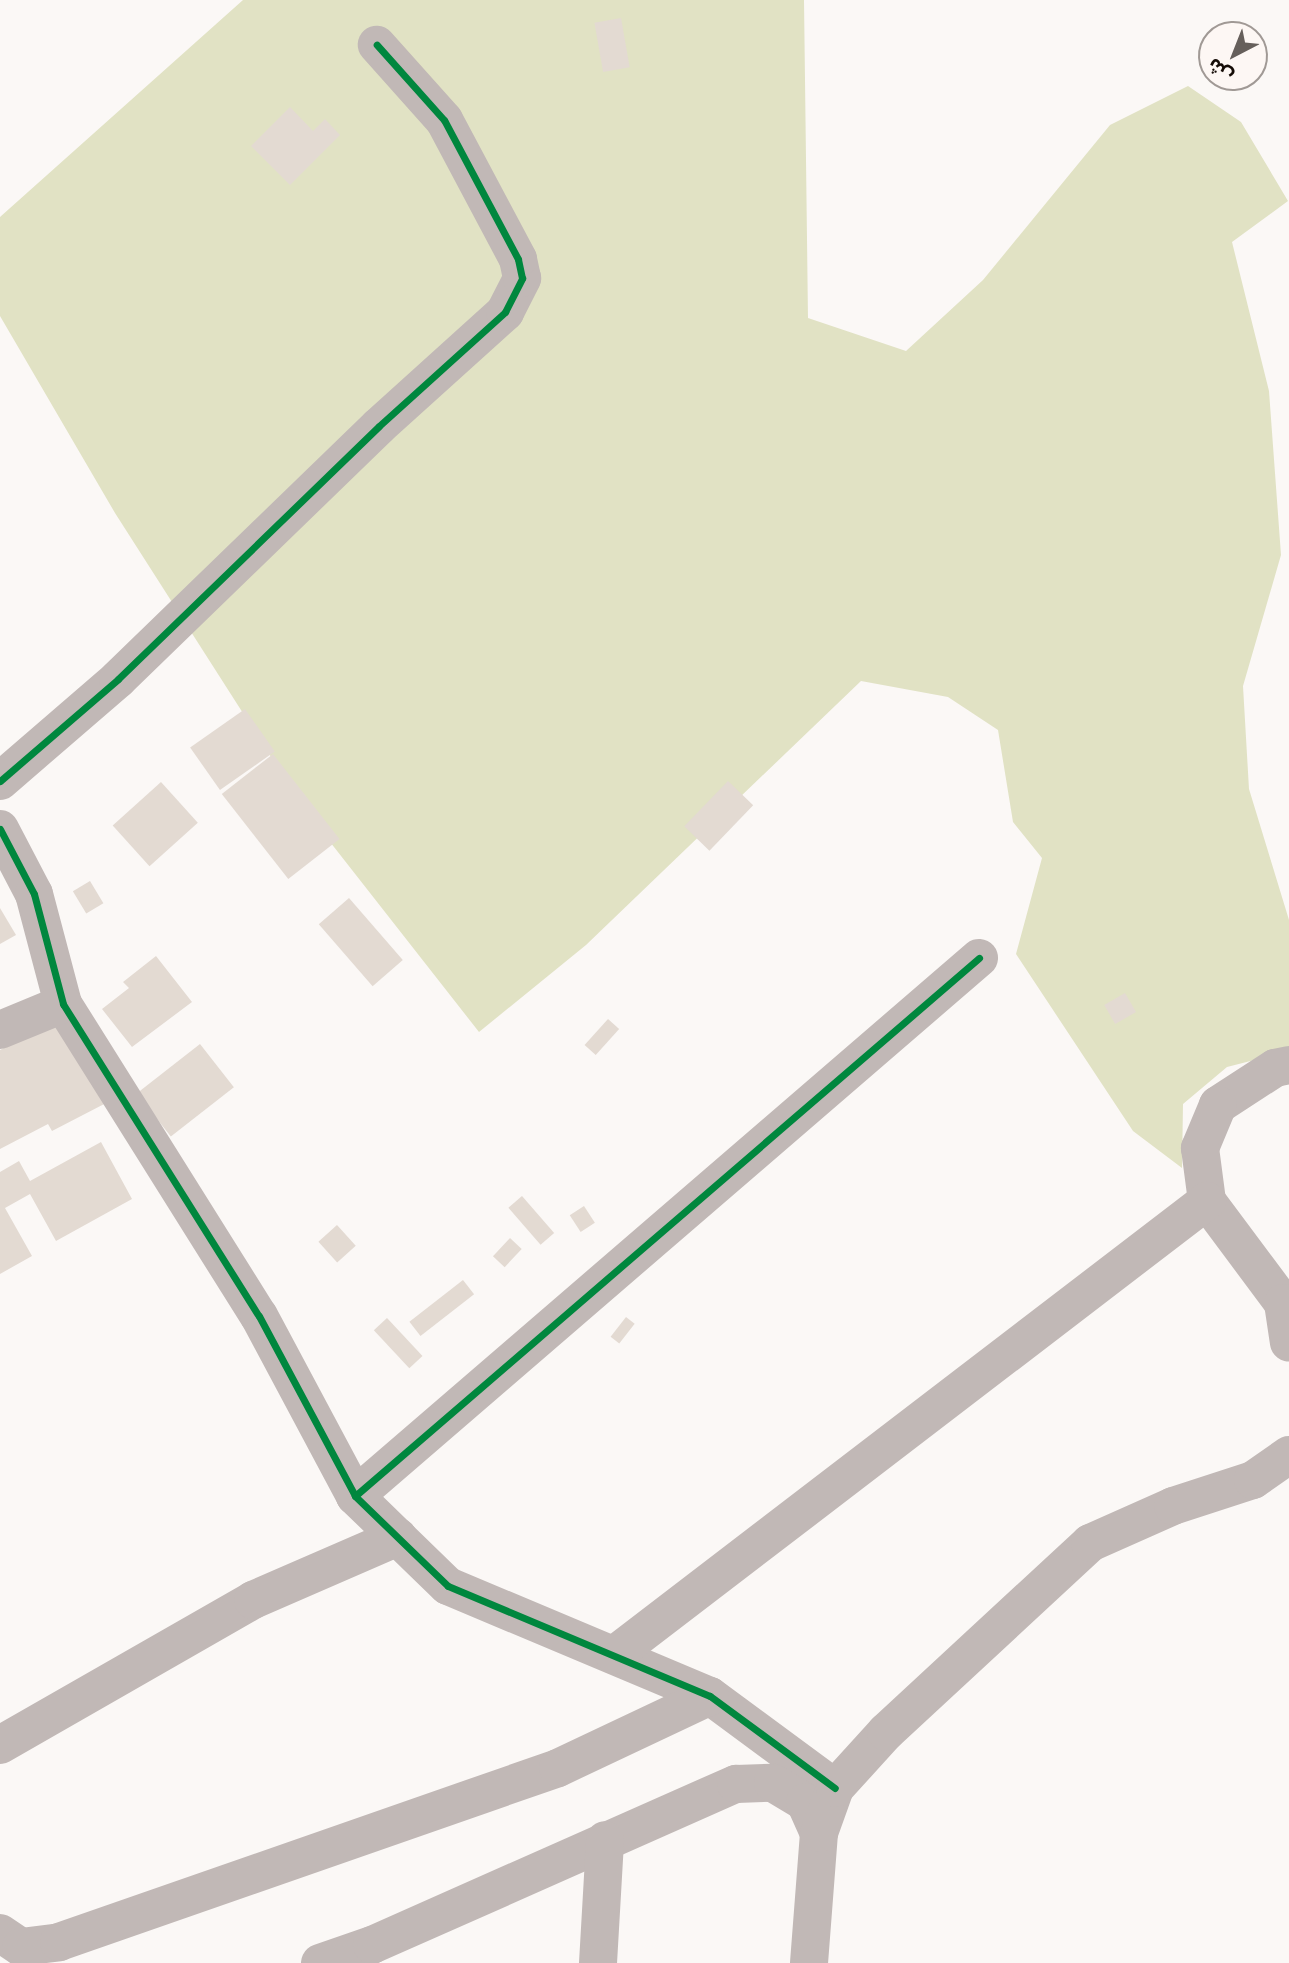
<!DOCTYPE html>
<meta charset="utf-8">
<style>
body{margin:0}
#map{position:relative;width:1289px;height:1963px;overflow:hidden;background:#fbf8f6;font-family:Montserrat,"Noto Sans Arabic",sans-serif}
div>[style]{position:absolute}
.green>*{inset:0;background:#e1e2c4}
.building>*{inset:0;background:#e3dad2;transform-origin:0 0}
.minor>*{height:38px;margin:-19px;padding:0 19px;transform-origin:19px;border-radius:19px;background:#c1b8b6}
.cycleway>*{height:7px;margin:-3.5px;padding:0 3.5px;transform-origin:3.5px;border-radius:3.5px;background:#00873e}
span{translate:-50% -50%;white-space:nowrap;text-align:center;line-height:1.15;-webkit-text-stroke:5px #fdf7f4;paint-order:stroke}
.north{position:absolute;left:1198px;top:21px;width:70px;height:70px;box-sizing:border-box;background:#fdf7f4;border:2px solid #a09995;border-radius:50%;rotate:222deg;font-size:19px;font-weight:700;line-height:28px;text-align:center;color:#150c07}
.north::after{content:'';display:block;margin:auto;width:24px;height:32px;background:#665f5b;clip-path:polygon(50% 0,100% 100%,50% 72%,0 100%)}
</style>
<div id="map">
<div class="green">
<i style="clip-path:polygon(243px 0,804px 0,808px 318px,906px 351px,983px 280px,1110px 125px,1188px 86px,1241px 122px,1288px 201px,1232px 242px,1269px 391px,1281px 555px,1243px 686px,1249px 789px,1289px 920px,1289px 1051px,1227px 1067px,1183px 1104px,1182px 1168px,1133px 1131px,1016px 954px,1042px 858px,1013px 822px,998px 730px,948px 697px,861px 681px,586px 945px,479px 1032px,305px 810px,115px 513px,0 316px,0 217px)"></i>
</div>
<div class="building">
<i style="left:621px;top:18px;width:50px;height:27px;rotate:80deg"></i>
<i style="clip-path:polygon(290px 107px,313px 131px,325px 119px,340px 135px,290px 185px,251px 146px)"></i>
<i style="left:245px;top:709px;width:52px;height:67px;rotate:55deg"></i>
<i style="left:273px;top:754px;width:108px;height:65px;rotate:52deg"></i>
<i style="left:728px;top:781px;width:35px;height:63px;rotate:44deg"></i>
<i style="left:161px;top:782px;width:55px;height:65px;rotate:48deg"></i>
<i style="left:90px;top:881px;width:26px;height:20px;rotate:59deg"></i>
<i style="left:349px;top:898px;width:82px;height:40px;rotate:49deg"></i>
<i style="clip-path:polygon(0 908px,16px 935px,0 944px)"></i>
<i style="clip-path:polygon(156px 956px,192px 1002px,132px 1047px,102px 1009px,129px 988px,123px 982px)"></i>
<i style="left:1125px;top:993px;width:22px;height:24px;rotate:60deg"></i>
<i style="clip-path:polygon(66px 1016px,110px 1101px,52px 1131px,48px 1124px,0 1149px,0 1050px)"></i>
<i style="left:608px;top:1019px;width:15px;height:35px;rotate:42deg"></i>
<i style="left:200px;top:1044px;width:55px;height:80px;rotate:52deg"></i>
<i style="clip-path:polygon(101px 1142px,132px 1199px,56px 1241px,30px 1194px,5px 1208px,32px 1256px,0 1274px,0 1172px,19px 1161px,30px 1181px)"></i>
<i style="left:522px;top:1196px;width:49px;height:18px;rotate:49deg"></i>
<i style="left:584px;top:1206px;width:20px;height:17px;rotate:57deg"></i>
<i style="left:337px;top:1225px;width:28px;height:25px;rotate:48deg"></i>
<i style="left:510px;top:1238px;width:16px;height:25px;rotate:43deg"></i>
<i style="left:463px;top:1280px;width:18px;height:68px;rotate:52deg"></i>
<i style="left:626px;top:1317px;width:11px;height:25px;rotate:38deg"></i>
<i style="left:387px;top:1318px;width:52px;height:18px;rotate:47deg"></i>
</div>
<div class="minor">
<i style="left:0;top:781px;width:156px;rotate:-40.8deg"></i>
<i style="left:118px;top:679px;width:363px;rotate:-44.1deg"></i>
<i style="left:379px;top:426px;width:170px;rotate:-42.1deg"></i>
<i style="left:505px;top:312px;width:38px;rotate:-63deg"></i>
<i style="left:522px;top:278px;width:19px;rotate:-102deg"></i>
<i style="left:518px;top:259px;width:157px;rotate:-118deg"></i>
<i style="left:444px;top:120px;width:101px;rotate:-131.8deg"></i>
<i style="left:0;top:829px;width:73px;rotate:62.4deg"></i>
<i style="left:34px;top:894px;width:114px;rotate:75.2deg"></i>
<i style="left:63px;top:1004px;width:368px;rotate:57.9deg"></i>
<i style="left:259px;top:1316px;width:204px;rotate:61.9deg"></i>
<i style="left:355px;top:1496px;width:129px;rotate:44.1deg"></i>
<i style="left:448px;top:1586px;width:284px;rotate:22.8deg"></i>
<i style="left:710px;top:1696px;width:155px;rotate:36.4deg"></i>
<i style="left:0;top:1030px;width:68px;rotate:-22.4deg"></i>
<i style="left:1289px;top:1065px;width:14px;rotate:168deg"></i>
<i style="left:1275px;top:1068px;width:68px;rotate:147deg"></i>
<i style="left:1218px;top:1105px;width:47px;rotate:112.7deg"></i>
<i style="left:1200px;top:1148px;width:53px;rotate:82.5deg"></i>
<i style="left:1207px;top:1201px;width:127px;rotate:53.3deg"></i>
<i style="left:1283px;top:1303px;width:40px;rotate:81.5deg"></i>
<i style="left:355px;top:1496px;width:824px;rotate:-40.77deg"></i>
<i style="left:614px;top:1655px;width:747px;rotate:-37.44deg"></i>
<i style="left:0;top:1745px;width:292px;rotate:-29.8deg"></i>
<i style="left:253px;top:1600px;width:158px;rotate:-23.5deg"></i>
<i style="left:0;top:1933px;width:25px;rotate:34deg"></i>
<i style="left:21px;top:1947px;width:38px;rotate:-7deg"></i>
<i style="left:59px;top:1942px;width:528px;rotate:-19.22deg"></i>
<i style="left:558px;top:1768px;width:168px;rotate:-25.3deg"></i>
<i style="left:320px;top:1963px;width:55px;rotate:-19.1deg"></i>
<i style="left:372px;top:1945px;width:398px;rotate:-23.9deg"></i>
<i style="left:736px;top:1784px;width:37px;rotate:-2deg"></i>
<i style="left:773px;top:1783px;width:37px;rotate:31deg"></i>
<i style="left:805px;top:1802px;width:34px;rotate:66deg"></i>
<i style="left:598px;top:1963px;width:123px;rotate:-86.7deg"></i>
<i style="left:809px;top:1963px;width:130px;rotate:-85.6deg"></i>
<i style="left:819px;top:1833px;width:48px;rotate:-70.4deg"></i>
<i style="left:835px;top:1788px;width:76px;rotate:-47.7deg"></i>
<i style="left:886px;top:1732px;width:278px;rotate:-42.8deg"></i>
<i style="left:1090px;top:1543px;width:91px;rotate:-24deg"></i>
<i style="left:1173px;top:1506px;width:84px;rotate:-18deg"></i>
<i style="left:1253px;top:1480px;width:44px;rotate:-34.8deg"></i>
</div>
<div class="cycleway">
<i style="left:0;top:781px;width:156px;rotate:-40.8deg"></i>
<i style="left:118px;top:679px;width:363px;rotate:-44.1deg"></i>
<i style="left:379px;top:426px;width:170px;rotate:-42.1deg"></i>
<i style="left:505px;top:312px;width:38px;rotate:-63deg"></i>
<i style="left:522px;top:278px;width:19px;rotate:-102deg"></i>
<i style="left:518px;top:259px;width:157px;rotate:-118deg"></i>
<i style="left:444px;top:120px;width:101px;rotate:-131.8deg"></i>
<i style="left:0;top:829px;width:73px;rotate:62.4deg"></i>
<i style="left:34px;top:894px;width:114px;rotate:75.2deg"></i>
<i style="left:63px;top:1004px;width:368px;rotate:57.9deg"></i>
<i style="left:259px;top:1316px;width:204px;rotate:61.9deg"></i>
<i style="left:355px;top:1496px;width:129px;rotate:44.1deg"></i>
<i style="left:448px;top:1586px;width:284px;rotate:22.8deg"></i>
<i style="left:710px;top:1696px;width:155px;rotate:36.4deg"></i>
<i style="left:355px;top:1496px;width:824px;rotate:-40.77deg"></i>
</div>
<div class="north">ش</div>
</div>
